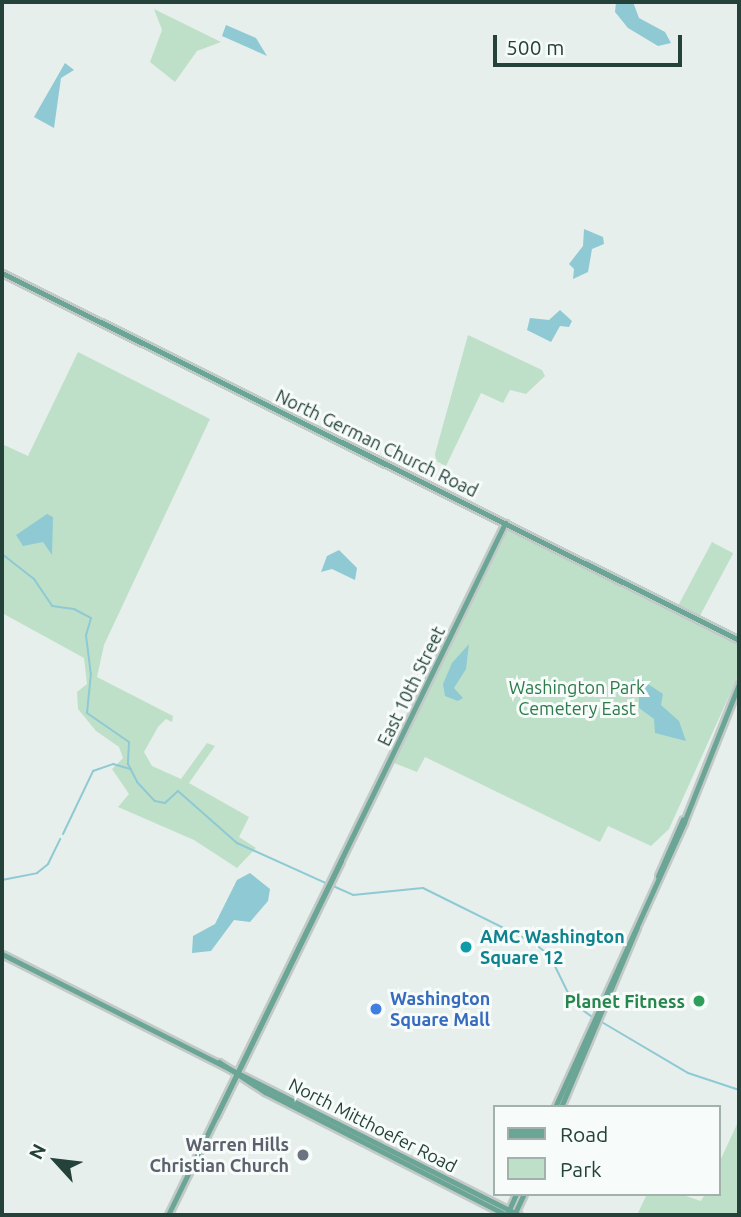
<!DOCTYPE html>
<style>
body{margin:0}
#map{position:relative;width:741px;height:1217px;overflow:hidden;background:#e6efeb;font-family:Ubuntu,sans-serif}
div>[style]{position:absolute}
.green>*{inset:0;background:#bfe0c8;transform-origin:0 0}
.water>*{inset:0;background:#8ec9d4}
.stream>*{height:2px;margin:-1px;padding:0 1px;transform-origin:1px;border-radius:1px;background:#8ec9d4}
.roads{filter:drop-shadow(2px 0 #c2cac8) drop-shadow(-2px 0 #c2cac8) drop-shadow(0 2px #c2cac8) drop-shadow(0 -2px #c2cac8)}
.major>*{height:5px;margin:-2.5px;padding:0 2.5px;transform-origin:2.5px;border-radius:2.5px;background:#6aa596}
.dots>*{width:19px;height:19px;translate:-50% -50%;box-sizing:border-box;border:4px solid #f7fbf9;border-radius:50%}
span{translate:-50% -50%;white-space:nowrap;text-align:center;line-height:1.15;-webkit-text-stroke:6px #f7fbf9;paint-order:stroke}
.street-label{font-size:18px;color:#24423a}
.park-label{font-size:18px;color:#2d7a4b}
.culture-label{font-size:18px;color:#0d838f;font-weight:700}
.left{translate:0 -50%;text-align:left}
.shop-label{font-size:18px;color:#366cbe;font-weight:700}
.leisure-label{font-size:18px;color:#27864d;font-weight:700}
.right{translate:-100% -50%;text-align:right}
.worship-label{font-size:18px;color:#5b616d;font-weight:700}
.frame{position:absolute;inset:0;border:4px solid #24423a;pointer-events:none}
.legend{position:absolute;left:493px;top:1105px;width:228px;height:91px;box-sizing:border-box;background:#f7fbf9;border:2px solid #a3b1ad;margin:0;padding:9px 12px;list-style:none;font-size:21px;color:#24423a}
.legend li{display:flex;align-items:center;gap:14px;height:35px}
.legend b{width:35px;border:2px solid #a3b1ad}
.north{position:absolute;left:21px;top:1126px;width:70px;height:70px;-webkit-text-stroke:5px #f7fbf9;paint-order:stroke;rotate:297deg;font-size:19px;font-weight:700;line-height:28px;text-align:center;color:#24423a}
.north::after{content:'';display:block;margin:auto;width:24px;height:32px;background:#24423a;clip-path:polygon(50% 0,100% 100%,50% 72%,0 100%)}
.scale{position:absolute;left:493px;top:35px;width:189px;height:32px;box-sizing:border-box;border:4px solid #24423a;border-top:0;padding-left:9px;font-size:21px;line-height:24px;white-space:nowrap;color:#24423a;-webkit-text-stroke:5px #f7fbf9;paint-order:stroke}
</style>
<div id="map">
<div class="green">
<i style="clip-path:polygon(154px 9px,221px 42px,197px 51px,175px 82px,150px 62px,162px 30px)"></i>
<i style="clip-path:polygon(468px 335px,542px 370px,545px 376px,526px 394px,510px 390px,503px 403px,481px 393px,446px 466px,436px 461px,435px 454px)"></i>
<i style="clip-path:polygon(78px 352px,210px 419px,104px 645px,97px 677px,173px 716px,172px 722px,166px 719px,158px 727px,144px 752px,152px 766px,181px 779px,207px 743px,215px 746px,189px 783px,249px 817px,239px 837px,256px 848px,237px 868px,194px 840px,118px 807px,129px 794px,112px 769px,123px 758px,119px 747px,96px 731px,78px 709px,77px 692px,87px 684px,84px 658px,2px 613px,2px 444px,28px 456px)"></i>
<i style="clip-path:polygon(508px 530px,739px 645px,739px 674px,669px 829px,651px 846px,608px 826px,600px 842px,425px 757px,417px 772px,394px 763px)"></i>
<i style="left:712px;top:542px;width:24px;height:73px;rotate:28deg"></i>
<i style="clip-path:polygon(739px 1120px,739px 1215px,637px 1215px,647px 1194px,680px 1194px,701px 1201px,705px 1194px,718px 1194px,718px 1165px)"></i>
</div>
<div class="water">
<i style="clip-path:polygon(616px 2px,633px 2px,639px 18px,665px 32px,671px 43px,658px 46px,628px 28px,615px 12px)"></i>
<i style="clip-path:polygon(226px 25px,256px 38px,267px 56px,222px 36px)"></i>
<i style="clip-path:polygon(65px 63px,74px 70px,61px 78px,54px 128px,34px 117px)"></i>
<i style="clip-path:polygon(584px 229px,603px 237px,604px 244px,592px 249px,588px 272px,573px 279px,574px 269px,569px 264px,583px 246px)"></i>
<i style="clip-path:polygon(560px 310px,572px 321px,569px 327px,560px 326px,551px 342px,527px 330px,530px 318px,549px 320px)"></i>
<i style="clip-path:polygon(47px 514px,53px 517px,52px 555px,43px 542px,23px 546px,16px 535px)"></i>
<i style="clip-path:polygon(339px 550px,357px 568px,355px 580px,332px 569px,321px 572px,327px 556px)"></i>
<i style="clip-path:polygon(469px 644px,466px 669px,454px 688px,463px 698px,458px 701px,445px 696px,443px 684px,452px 663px)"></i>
<i style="clip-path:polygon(636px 676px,663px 694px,661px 705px,679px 721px,686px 741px,655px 733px,654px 719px,639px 708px,639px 696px,629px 685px)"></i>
<i style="clip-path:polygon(250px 873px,270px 889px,268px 901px,250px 922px,234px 920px,211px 951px,192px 953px,193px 936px,215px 924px,237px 880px)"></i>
</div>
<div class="stream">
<i style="left:2px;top:554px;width:41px;rotate:38deg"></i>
<i style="left:34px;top:579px;width:32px;rotate:56deg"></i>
<i style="left:52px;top:606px;width:22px;rotate:8deg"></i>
<i style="left:74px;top:609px;width:19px;rotate:28deg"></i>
<i style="left:91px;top:618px;width:18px;rotate:106deg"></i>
<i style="left:86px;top:635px;width:38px;rotate:83deg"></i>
<i style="left:91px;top:673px;width:40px;rotate:95.7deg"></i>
<i style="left:87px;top:713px;width:51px;rotate:34.6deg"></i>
<i style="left:129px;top:742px;width:22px;rotate:93deg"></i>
<i style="left:128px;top:764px;width:20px;rotate:63deg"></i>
<i style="left:137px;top:782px;width:26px;rotate:47deg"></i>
<i style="left:155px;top:801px;width:10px;rotate:11deg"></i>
<i style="left:165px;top:803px;width:18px;rotate:-43deg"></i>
<i style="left:178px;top:791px;width:79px;rotate:41.4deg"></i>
<i style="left:237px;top:843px;width:100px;rotate:24.3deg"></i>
<i style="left:63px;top:834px;width:70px;rotate:-64.5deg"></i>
<i style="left:93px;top:771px;width:21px;rotate:-19deg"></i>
<i style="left:113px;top:764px;width:19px;rotate:16deg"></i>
<i style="left:2px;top:880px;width:36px;rotate:-11deg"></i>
<i style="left:37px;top:873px;width:14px;rotate:-39deg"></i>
<i style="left:48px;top:864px;width:28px;rotate:-64deg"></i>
<i style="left:333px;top:886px;width:22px;rotate:24deg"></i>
<i style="left:353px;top:895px;width:70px;rotate:-5.7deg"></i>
<i style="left:423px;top:888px;width:124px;rotate:26.4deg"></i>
<i style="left:534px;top:943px;width:21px;rotate:39deg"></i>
<i style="left:550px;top:956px;width:52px;rotate:63.9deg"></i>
<i style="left:573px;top:1003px;width:24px;rotate:36deg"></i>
<i style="left:600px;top:1021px;width:102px;rotate:30.6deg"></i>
<i style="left:688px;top:1073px;width:54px;rotate:18.4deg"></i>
</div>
<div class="roads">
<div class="major">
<i style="left:2px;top:273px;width:823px;rotate:26.47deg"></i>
<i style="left:658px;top:876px;width:62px;rotate:-66.3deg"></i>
<i style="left:2px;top:954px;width:579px;rotate:26.79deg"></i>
<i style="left:219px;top:1062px;width:55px;rotate:33.1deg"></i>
<i style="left:265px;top:1092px;width:271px;rotate:27deg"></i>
<i style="left:555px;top:1107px;width:313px;rotate:-65.6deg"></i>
<i style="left:684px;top:822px;width:149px;rotate:-68.3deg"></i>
<i style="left:561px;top:1107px;width:195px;rotate:-67.1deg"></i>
<i style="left:216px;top:1117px;width:285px;rotate:-64deg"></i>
<i style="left:508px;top:1212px;width:20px;rotate:-66deg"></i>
<i style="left:168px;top:1215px;width:770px;rotate:-64.03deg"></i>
<i style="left:514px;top:1215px;width:23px;rotate:-65deg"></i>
</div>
</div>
<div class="dots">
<i style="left:466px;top:947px;background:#0f9aa8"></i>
<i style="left:699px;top:1001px;background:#2e9e5b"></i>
<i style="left:376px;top:1009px;background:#3f7fe0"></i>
<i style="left:303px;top:1155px;background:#6b7280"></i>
</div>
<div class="street-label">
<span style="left:377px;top:443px;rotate:26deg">North German Church Road</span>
<span style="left:411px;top:686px;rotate:-64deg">East 10th Street</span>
<span style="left:373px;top:1125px;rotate:27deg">North Mitthoefer Road</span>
</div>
<div class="park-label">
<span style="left:577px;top:698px">Washington Park<br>Cemetery East</span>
</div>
<div class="culture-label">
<span class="left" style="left:480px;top:947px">AMC Washington<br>Square 12</span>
</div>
<div class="shop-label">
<span class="left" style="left:390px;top:1009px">Washington<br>Square Mall</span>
</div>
<div class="leisure-label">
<span class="right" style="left:685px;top:1001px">Planet Fitness</span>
</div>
<div class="worship-label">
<span class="right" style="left:289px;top:1155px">Warren Hills<br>Christian Church</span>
</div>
<div class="frame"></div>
<ul class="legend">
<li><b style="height:9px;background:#6aa596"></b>Road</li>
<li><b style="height:19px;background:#bfe0c8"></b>Park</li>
</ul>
<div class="north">N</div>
<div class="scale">500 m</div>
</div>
